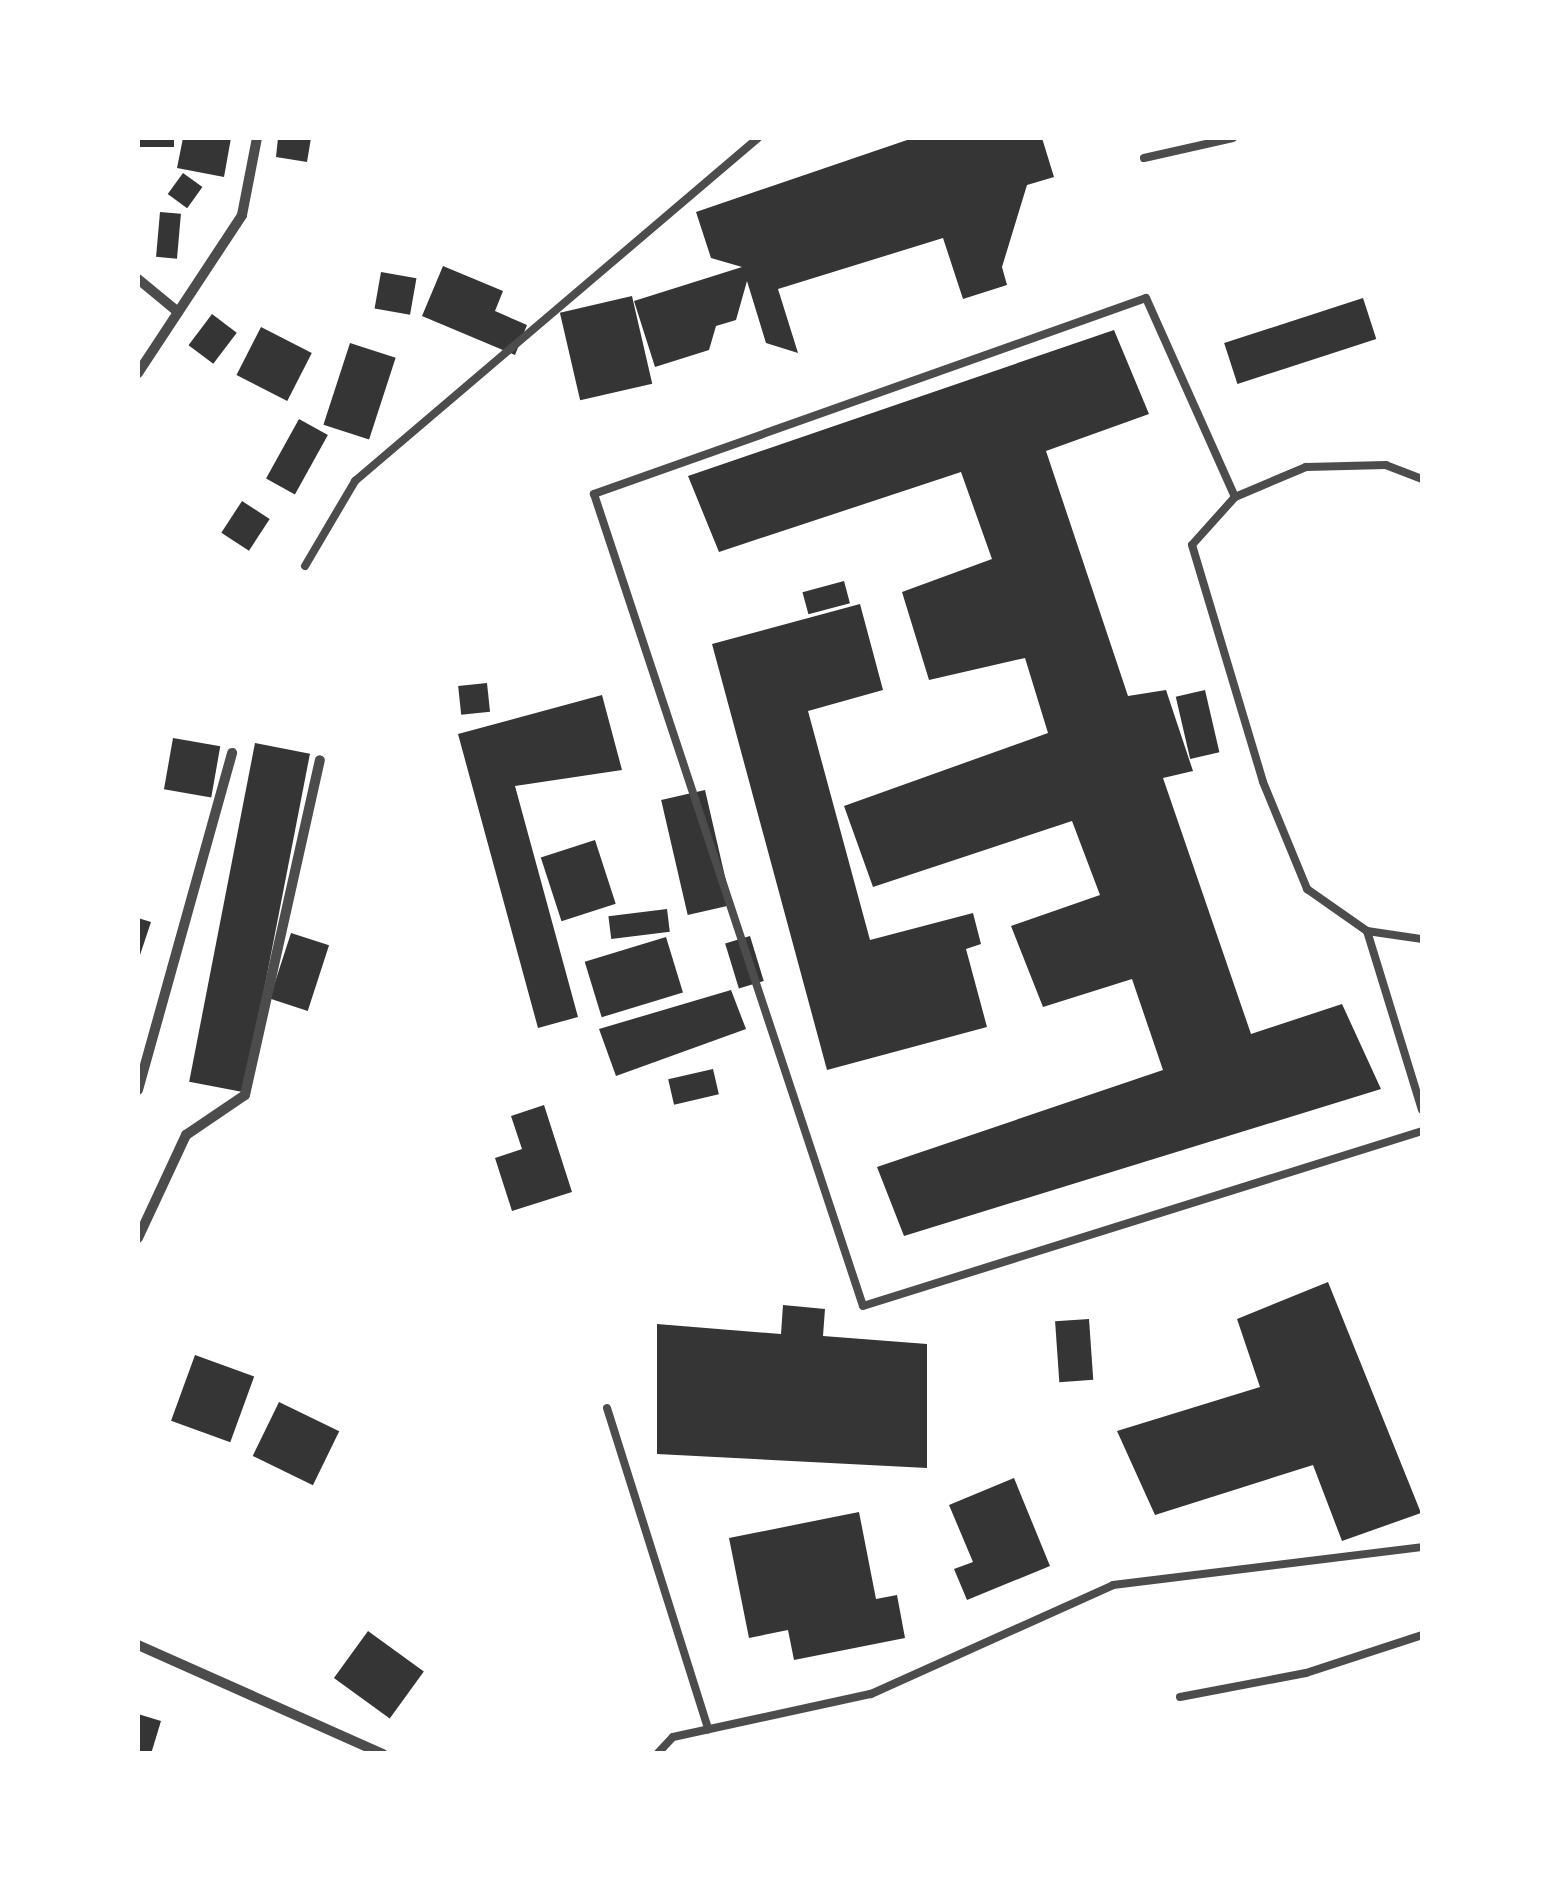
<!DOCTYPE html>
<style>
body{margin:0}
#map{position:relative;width:1560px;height:1891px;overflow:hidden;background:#fff;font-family:"Roboto Condensed",sans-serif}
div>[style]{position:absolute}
.building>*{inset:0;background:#353535;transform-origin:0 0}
.service>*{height:8px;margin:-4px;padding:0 4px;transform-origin:4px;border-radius:4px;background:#4c4c4c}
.minor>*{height:10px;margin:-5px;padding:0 5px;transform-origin:5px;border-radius:5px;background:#4c4c4c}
span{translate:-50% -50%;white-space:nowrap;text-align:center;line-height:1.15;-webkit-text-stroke:8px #fff;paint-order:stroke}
.frame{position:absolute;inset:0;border:140px solid #fff;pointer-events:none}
</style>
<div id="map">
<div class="building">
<i style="left:138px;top:138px;width:36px;height:9px"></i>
<i style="clip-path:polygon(183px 138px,231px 138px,224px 177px,177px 168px)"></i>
<i style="clip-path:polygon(278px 138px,311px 138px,307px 162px,276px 157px)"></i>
<i style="clip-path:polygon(913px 138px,1042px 138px,1054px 177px,1027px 185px,1002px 267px,1007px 285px,963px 299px,943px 238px,778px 289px,798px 353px,766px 343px,747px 281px,736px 320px,716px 326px,709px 350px,655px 367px,634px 301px,742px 267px,711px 258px,696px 212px)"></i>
<i style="left:183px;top:173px;width:24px;height:26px;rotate:36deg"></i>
<i style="left:160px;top:212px;width:21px;height:45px;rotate:5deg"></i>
<i style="clip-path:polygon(443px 266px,503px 291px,495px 311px,527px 325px,515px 355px,422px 316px)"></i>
<i style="left:381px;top:272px;width:36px;height:37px;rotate:10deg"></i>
<i style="left:632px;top:296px;width:90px;height:74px;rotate:77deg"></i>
<i style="left:1363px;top:298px;width:43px;height:146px;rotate:72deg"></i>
<i style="left:212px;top:314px;width:31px;height:39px;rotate:37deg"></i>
<i style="left:261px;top:327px;width:57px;height:54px;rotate:27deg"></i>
<i style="clip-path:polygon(1114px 330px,1149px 414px,1046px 451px,1128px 696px,1166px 690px,1193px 771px,1163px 778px,1251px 1034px,1342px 1004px,1381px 1089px,904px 1236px,877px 1167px,1163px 1070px,1132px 979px,1043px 1007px,1011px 926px,1100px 895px,1072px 821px,873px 887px,844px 806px,1048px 733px,1025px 658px,929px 680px,902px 592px,992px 559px,961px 472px,719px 552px,688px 476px)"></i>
<i style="left:350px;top:343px;width:48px;height:86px;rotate:18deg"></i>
<i style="left:299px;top:419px;width:33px;height:68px;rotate:29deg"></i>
<i style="left:242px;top:501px;width:33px;height:38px;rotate:33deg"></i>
<i style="left:844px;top:581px;width:23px;height:43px;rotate:75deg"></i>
<i style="clip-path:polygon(860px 604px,883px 690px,808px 711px,870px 940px,973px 913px,981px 944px,966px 949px,987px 1027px,827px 1070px,712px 644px)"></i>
<i style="left:487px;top:683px;width:29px;height:29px;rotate:84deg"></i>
<i style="left:1205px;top:690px;width:64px;height:30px;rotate:77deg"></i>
<i style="clip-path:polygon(602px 695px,622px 770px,515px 786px,578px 1017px,538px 1028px,458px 734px)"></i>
<i style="left:173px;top:738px;width:48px;height:52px;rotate:10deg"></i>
<i style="left:255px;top:743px;width:56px;height:345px;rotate:11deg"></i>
<i style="left:705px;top:790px;width:118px;height:45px;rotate:77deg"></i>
<i style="left:595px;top:840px;width:67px;height:57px;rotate:72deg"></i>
<i style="left:667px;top:909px;width:23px;height:59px;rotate:83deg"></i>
<i style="clip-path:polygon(138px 918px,151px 922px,138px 961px)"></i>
<i style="left:291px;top:933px;width:40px;height:69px;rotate:18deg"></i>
<i style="left:750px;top:936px;width:47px;height:26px;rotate:73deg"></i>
<i style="left:666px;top:937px;width:58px;height:85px;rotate:73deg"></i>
<i style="clip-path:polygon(731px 990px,746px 1029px,616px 1076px,599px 1029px)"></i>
<i style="left:713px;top:1069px;width:26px;height:46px;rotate:77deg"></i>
<i style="clip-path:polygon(544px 1105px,572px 1192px,512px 1211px,495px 1158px,522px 1149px,511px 1116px)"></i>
<i style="clip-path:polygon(1328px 1282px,1421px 1513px,1342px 1541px,1313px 1465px,1155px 1515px,1117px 1431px,1260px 1387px,1237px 1319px)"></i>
<i style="clip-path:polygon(783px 1305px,825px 1309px,823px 1336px,927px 1344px,927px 1468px,657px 1454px,657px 1324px,781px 1334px)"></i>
<i style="left:1089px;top:1319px;width:61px;height:34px;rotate:86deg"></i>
<i style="left:195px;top:1355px;width:63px;height:70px;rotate:20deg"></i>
<i style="left:279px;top:1402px;width:67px;height:60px;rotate:26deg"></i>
<i style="clip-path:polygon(1014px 1478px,1050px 1566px,967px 1600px,954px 1569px,973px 1562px,949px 1505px)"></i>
<i style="clip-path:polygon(859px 1512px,876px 1599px,897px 1595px,905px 1638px,794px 1660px,788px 1630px,749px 1638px,729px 1538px)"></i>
<i style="left:368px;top:1631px;width:69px;height:58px;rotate:36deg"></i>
<i style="clip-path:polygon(138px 1714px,161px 1721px,151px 1754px,138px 1754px)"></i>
</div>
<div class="service">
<i style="left:1144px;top:158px;width:91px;rotate:-12.7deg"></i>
<i style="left:1422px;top:479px;width:39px;rotate:-159deg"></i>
<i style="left:1386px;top:465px;width:80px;rotate:178.6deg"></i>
<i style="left:1306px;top:467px;width:77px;rotate:157.1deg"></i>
<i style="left:1235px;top:497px;width:64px;rotate:131.9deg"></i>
<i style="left:1192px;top:545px;width:247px;rotate:73.3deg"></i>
<i style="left:1263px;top:782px;width:116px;rotate:67.6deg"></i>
<i style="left:1307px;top:889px;width:73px;rotate:35deg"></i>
<i style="left:1367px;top:931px;width:56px;rotate:8.3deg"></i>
<i style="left:1235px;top:497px;width:218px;rotate:-114.1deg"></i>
<i style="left:1146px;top:298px;width:586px;rotate:160.45deg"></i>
<i style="left:594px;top:494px;width:855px;rotate:71.67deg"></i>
<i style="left:863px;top:1306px;width:586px;rotate:-17.38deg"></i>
<i style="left:305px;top:566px;width:99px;rotate:-59.5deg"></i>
<i style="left:355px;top:481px;width:529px;rotate:-40.4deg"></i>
<i style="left:1367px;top:931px;width:187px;rotate:72.9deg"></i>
<i style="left:607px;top:1408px;width:337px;rotate:72.5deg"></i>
<i style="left:1180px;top:1697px;width:128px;rotate:-10.8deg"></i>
<i style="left:1306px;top:1673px;width:122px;rotate:-18.1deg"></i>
<i style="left:657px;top:1754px;width:23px;rotate:-47deg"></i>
<i style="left:673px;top:1737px;width:203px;rotate:-12.3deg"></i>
<i style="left:871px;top:1694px;width:265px;rotate:-24.2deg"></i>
<i style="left:1113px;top:1585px;width:311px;rotate:-7deg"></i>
</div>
<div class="minor">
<i style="left:138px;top:279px;width:52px;rotate:39.5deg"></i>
<i style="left:138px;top:373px;width:189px;rotate:-56.6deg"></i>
<i style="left:242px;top:215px;width:78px;rotate:-79deg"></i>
<i style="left:138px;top:1090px;width:350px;rotate:-74.4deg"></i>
<i style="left:138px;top:1238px;width:114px;rotate:-65deg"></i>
<i style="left:186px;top:1135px;width:71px;rotate:-34.1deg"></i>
<i style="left:245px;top:1095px;width:343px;rotate:-77.4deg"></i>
<i style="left:138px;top:1645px;width:268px;rotate:24deg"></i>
</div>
<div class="frame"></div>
</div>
